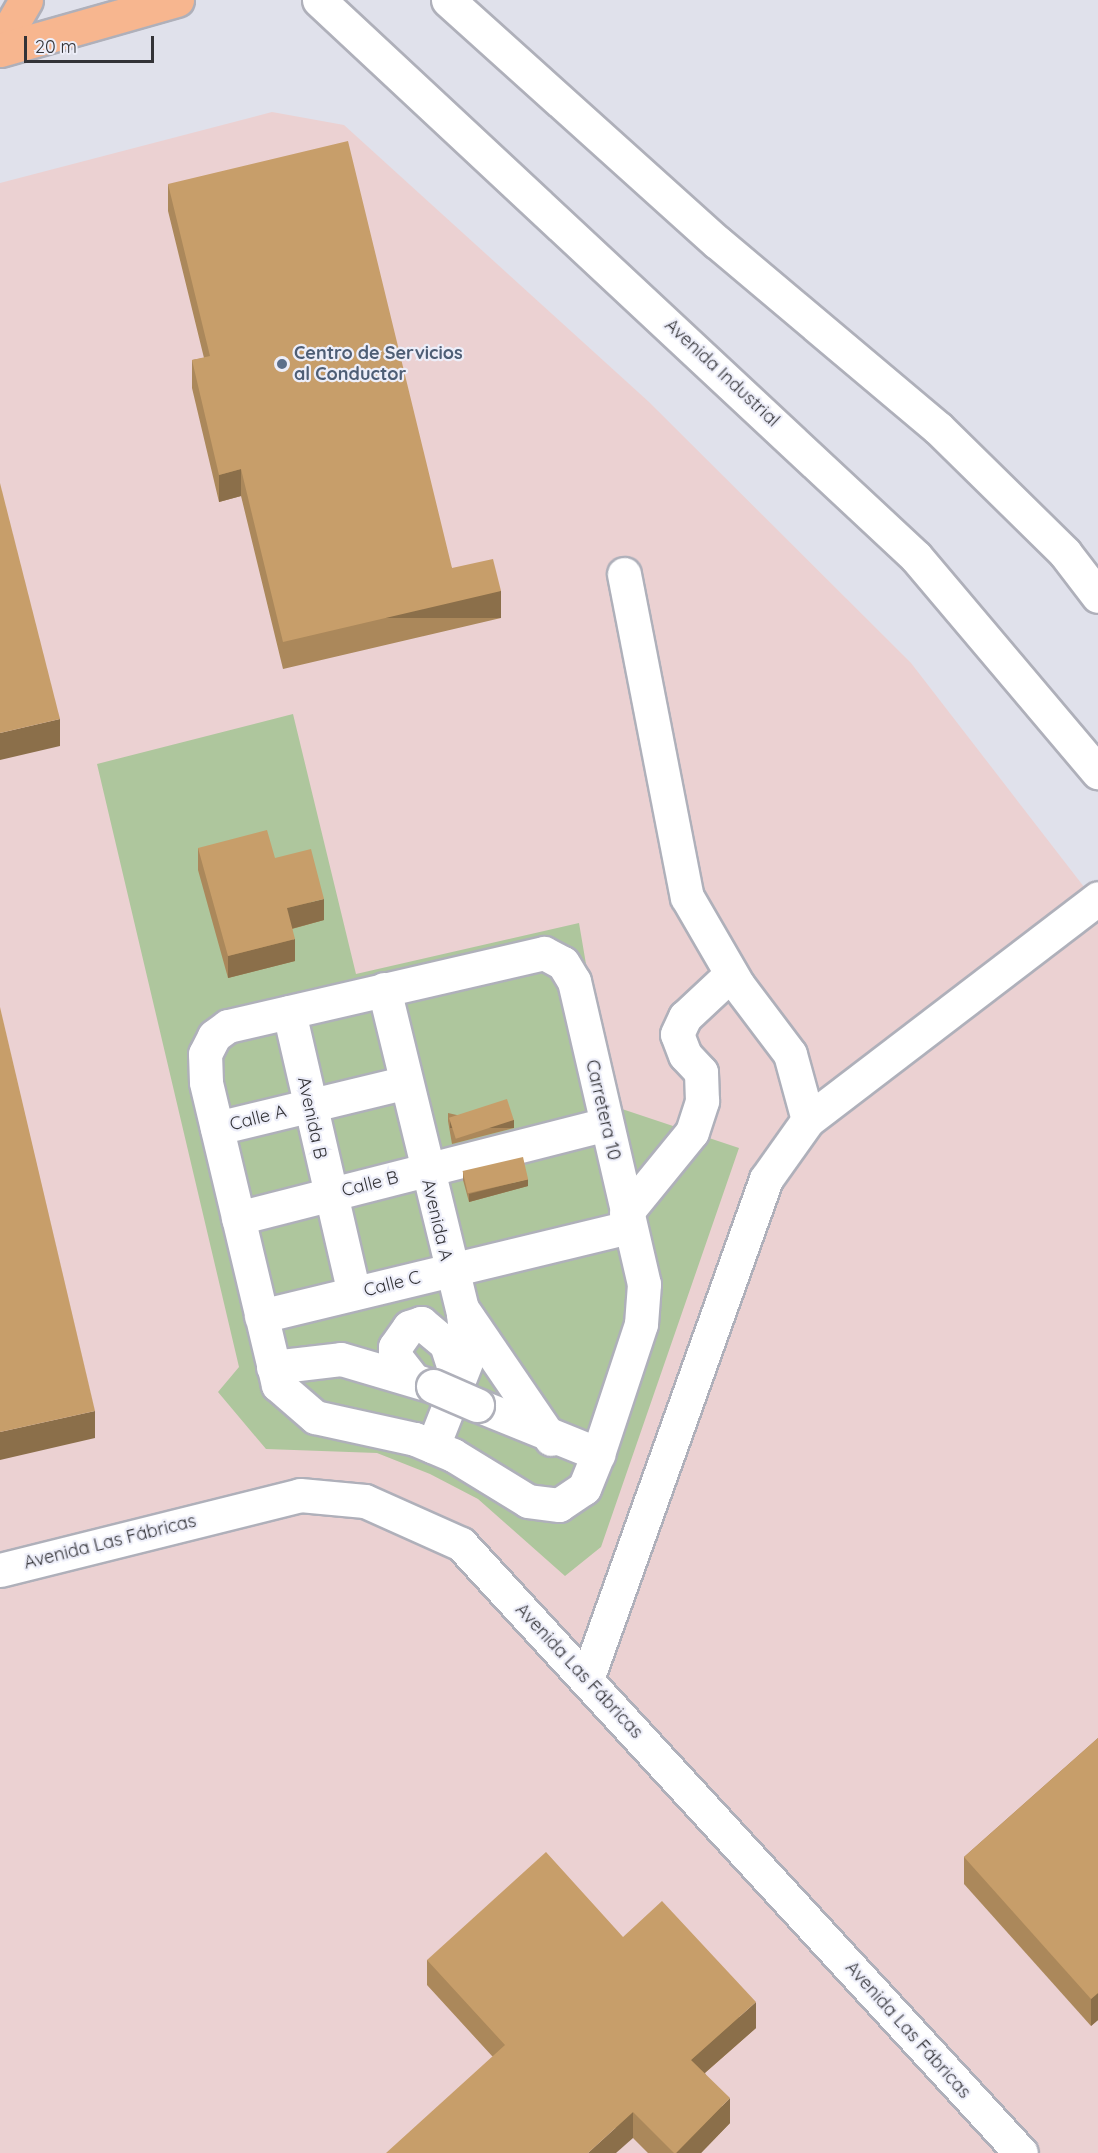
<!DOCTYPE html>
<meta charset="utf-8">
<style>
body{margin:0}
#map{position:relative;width:1098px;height:2153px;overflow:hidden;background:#e0e1eb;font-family:Quicksand,sans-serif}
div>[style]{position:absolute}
.industrial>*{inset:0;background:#ebd1d2}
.green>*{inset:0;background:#aec69d}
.roads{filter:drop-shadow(2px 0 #afb0ba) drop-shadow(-2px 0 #afb0ba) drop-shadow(0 2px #afb0ba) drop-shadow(0 -2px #afb0ba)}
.minor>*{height:33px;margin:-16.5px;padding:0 16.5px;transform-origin:16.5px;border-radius:16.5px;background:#fff}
.major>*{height:33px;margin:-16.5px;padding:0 16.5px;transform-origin:16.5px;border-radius:16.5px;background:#f7b68f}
.bridges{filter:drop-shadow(2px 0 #afb0ba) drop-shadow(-2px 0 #afb0ba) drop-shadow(0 2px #afb0ba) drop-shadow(0 -2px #afb0ba)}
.minor-bridge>*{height:33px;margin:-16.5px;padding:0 16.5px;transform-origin:16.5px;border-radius:16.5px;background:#fff}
.wall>*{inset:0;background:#ab885b}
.shaded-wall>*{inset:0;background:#8b6f4a;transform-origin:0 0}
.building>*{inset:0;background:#c79e6a;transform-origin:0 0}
.dots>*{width:16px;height:16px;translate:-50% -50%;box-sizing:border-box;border:3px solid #edeef9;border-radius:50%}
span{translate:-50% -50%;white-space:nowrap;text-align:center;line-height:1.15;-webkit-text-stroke:4.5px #edeef9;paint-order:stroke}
.service-label{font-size:18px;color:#4e5e75;font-weight:700}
.left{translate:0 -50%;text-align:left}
.street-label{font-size:18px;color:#333337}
.scale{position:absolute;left:24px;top:36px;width:130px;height:27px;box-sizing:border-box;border:3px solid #333337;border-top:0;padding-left:8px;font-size:18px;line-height:21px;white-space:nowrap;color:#333337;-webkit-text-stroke:4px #edeef9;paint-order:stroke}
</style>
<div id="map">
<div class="industrial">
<i style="clip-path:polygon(272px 112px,344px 125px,649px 402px,911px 663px,1098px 905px,1098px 2153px,0 2153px,0 183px)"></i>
</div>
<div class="green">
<i style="clip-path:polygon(293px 714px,356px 974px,579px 923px,610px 1105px,739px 1148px,601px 1547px,565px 1576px,478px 1499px,430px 1474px,377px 1453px,266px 1449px,218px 1392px,239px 1367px,97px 764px)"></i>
</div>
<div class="roads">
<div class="minor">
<i style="left:319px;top:0;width:816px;rotate:43.01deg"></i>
<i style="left:916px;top:557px;width:282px;rotate:49.8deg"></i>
<i style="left:448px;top:0;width:362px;rotate:42deg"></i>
<i style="left:717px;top:242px;width:289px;rotate:40.1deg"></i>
<i style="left:938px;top:428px;width:178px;rotate:44.5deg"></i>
<i style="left:1065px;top:553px;width:54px;rotate:52.5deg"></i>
<i style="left:624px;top:574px;width:329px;rotate:79deg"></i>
<i style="left:687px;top:897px;width:102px;rotate:59.9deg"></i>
<i style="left:738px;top:985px;width:86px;rotate:53deg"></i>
<i style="left:790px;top:1054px;width:68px;rotate:74.7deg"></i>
<i style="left:544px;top:953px;width:21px;rotate:28deg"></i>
<i style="left:563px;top:963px;width:21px;rotate:59deg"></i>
<i style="left:574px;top:981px;width:311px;rotate:77deg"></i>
<i style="left:644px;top:1284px;width:40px;rotate:94.3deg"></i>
<i style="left:641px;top:1324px;width:137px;rotate:108.3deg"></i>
<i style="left:598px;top:1454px;width:37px;rotate:112deg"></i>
<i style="left:584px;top:1488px;width:30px;rotate:146deg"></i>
<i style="left:559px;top:1505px;width:31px;rotate:-173deg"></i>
<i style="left:528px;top:1501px;width:88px;rotate:-148.5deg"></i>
<i style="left:453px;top:1455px;width:41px;rotate:-157.2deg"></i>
<i style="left:415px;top:1439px;width:102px;rotate:-167.6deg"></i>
<i style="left:315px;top:1417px;width:49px;rotate:-139.1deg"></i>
<i style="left:278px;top:1385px;width:311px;rotate:-103.4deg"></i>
<i style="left:206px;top:1082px;width:28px;rotate:-92deg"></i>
<i style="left:205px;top:1054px;width:20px;rotate:-63deg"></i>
<i style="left:214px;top:1036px;width:17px;rotate:-36deg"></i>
<i style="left:228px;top:1026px;width:324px;rotate:-13deg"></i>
<i style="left:384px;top:989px;width:334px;rotate:76.3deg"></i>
<i style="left:463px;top:1314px;width:43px;rotate:83.4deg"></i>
<i style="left:468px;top:1357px;width:96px;rotate:111.5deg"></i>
<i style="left:289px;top:1012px;width:288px;rotate:77deg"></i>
<i style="left:217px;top:1128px;width:191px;rotate:-13.6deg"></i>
<i style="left:626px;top:1213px;width:104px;rotate:-50.8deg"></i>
<i style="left:692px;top:1132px;width:33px;rotate:-72deg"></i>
<i style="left:702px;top:1101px;width:29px;rotate:-92deg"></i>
<i style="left:701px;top:1072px;width:23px;rotate:-133deg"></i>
<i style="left:685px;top:1055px;width:22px;rotate:-111deg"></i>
<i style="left:677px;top:1034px;width:19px;rotate:-65deg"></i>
<i style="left:685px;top:1017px;width:63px;rotate:-43.1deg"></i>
<i style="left:238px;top:1218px;width:380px;rotate:-14.3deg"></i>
<i style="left:463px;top:1310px;width:156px;rotate:55.7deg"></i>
<i style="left:261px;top:1316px;width:379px;rotate:-13.6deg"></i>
<i style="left:273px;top:1367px;width:68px;rotate:-6.7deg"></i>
<i style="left:341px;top:1359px;width:96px;rotate:16.4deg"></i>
<i style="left:412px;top:1378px;width:28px;rotate:-128deg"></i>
<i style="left:395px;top:1356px;width:9px;rotate:-90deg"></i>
<i style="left:395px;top:1347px;width:24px;rotate:-55deg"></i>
<i style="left:409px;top:1327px;width:13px;rotate:-18deg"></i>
<i style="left:421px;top:1323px;width:33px;rotate:40deg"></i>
<i style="left:446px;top:1344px;width:39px;rotate:72deg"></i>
<i style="left:477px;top:1405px;width:131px;rotate:22deg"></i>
<i style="left:0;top:1570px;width:309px;rotate:-14deg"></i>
<i style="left:300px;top:1495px;width:65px;rotate:5.3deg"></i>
<i style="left:365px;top:1501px;width:105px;rotate:24.1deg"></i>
<i style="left:461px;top:1544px;width:827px;rotate:47.4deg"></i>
<i style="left:587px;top:1679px;width:531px;rotate:-70.3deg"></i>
<i style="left:766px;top:1179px;width:72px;rotate:-54.6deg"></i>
<i style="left:808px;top:1120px;width:365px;rotate:-37.4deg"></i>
</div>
<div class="major">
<i style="left:0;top:45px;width:52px;rotate:-60deg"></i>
<i style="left:0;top:50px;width:184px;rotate:-15.8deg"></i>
</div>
</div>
<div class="bridges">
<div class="minor-bridge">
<i style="left:433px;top:1386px;width:48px;rotate:23.4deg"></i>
</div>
</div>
<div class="wall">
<i style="clip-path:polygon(168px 184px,452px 568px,501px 618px,283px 669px,241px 496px,219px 502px,192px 388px,192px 360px,204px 358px,168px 211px)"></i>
<i style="clip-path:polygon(198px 848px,275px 858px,324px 920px,292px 929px,295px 961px,228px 978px,198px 870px)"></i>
<i style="clip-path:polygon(448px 1113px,514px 1128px,452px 1144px,448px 1121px)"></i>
<i style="clip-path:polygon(463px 1172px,528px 1186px,469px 1202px,463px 1180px)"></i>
<i style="clip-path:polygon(1098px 1738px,1098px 2020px,1091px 2026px,964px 1884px,964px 1857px)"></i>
<i style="clip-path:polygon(623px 1937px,756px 2028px,705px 2073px,730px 2123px,701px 2153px,648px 2153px,633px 2138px,492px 2056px,427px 1985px,427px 1960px)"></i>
</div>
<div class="shaded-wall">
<i style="clip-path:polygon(241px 469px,241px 496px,219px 502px,219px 475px)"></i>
<i style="left:501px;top:591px;width:27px;height:224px;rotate:90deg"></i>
<i style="clip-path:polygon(60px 719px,60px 746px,0 760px,0 733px)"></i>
<i style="clip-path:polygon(324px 899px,324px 920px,287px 930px,287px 908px)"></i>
<i style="clip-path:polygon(295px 939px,295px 961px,228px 978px,228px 956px)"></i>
<i style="left:514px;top:1120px;width:8px;height:64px;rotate:90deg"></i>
<i style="clip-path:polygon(528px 1179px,528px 1186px,469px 1202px,469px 1194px)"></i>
<i style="clip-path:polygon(95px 1411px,95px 1438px,0 1460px,0 1432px)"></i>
<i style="clip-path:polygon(1098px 1993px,1098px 2020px,1091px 2026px,1091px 1999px)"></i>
<i style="clip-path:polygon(756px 2002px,756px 2028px,691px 2085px,691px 2060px)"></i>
<i style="clip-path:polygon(730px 2098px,730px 2123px,701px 2153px,676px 2153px)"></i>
<i style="clip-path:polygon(633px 2112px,633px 2138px,616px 2153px,588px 2153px)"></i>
</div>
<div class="building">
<i style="clip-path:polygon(348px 141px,452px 568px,493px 559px,501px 591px,283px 642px,241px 469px,219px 475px,192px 360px,210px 356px,168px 184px)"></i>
<i style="clip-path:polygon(0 483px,60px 719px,0 733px)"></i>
<i style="clip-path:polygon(267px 830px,275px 858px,311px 849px,324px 899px,287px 908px,295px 939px,228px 956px,198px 848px)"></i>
<i style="clip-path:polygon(0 1007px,95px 1411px,0 1432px)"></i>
<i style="left:507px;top:1099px;width:22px;height:61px;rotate:72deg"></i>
<i style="left:523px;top:1157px;width:23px;height:62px;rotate:77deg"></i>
<i style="clip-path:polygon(1098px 1738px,1098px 1993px,1091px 1999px,964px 1857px)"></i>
<i style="clip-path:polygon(546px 1852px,623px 1937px,662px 1901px,756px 2002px,691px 2060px,730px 2098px,676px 2153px,674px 2153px,633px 2112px,588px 2153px,386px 2153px,505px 2045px,427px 1960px)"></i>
</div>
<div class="dots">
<i style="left:282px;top:364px;background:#5c6f8a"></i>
</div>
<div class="service-label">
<span class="left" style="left:294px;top:364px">Centro de Servicios<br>al Conductor</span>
</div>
<div class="street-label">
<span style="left:722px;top:373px;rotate:43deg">Avenida Industrial</span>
<span style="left:603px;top:1110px;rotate:77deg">Carretera 10</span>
<span style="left:258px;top:1118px;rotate:-14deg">Calle A</span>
<span style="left:312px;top:1118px;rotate:78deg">Avenida B</span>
<span style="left:370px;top:1184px;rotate:-14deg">Calle B</span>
<span style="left:437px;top:1220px;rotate:77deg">Avenida A</span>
<span style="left:392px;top:1284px;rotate:-14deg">Calle C</span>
<span style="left:110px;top:1542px;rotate:-14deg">Avenida Las Fábricas</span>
<span style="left:579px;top:1671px;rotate:47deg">Avenida Las Fábricas</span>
<span style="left:908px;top:2030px;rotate:48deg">Avenida Las Fábricas</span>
</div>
<div class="scale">20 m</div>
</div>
